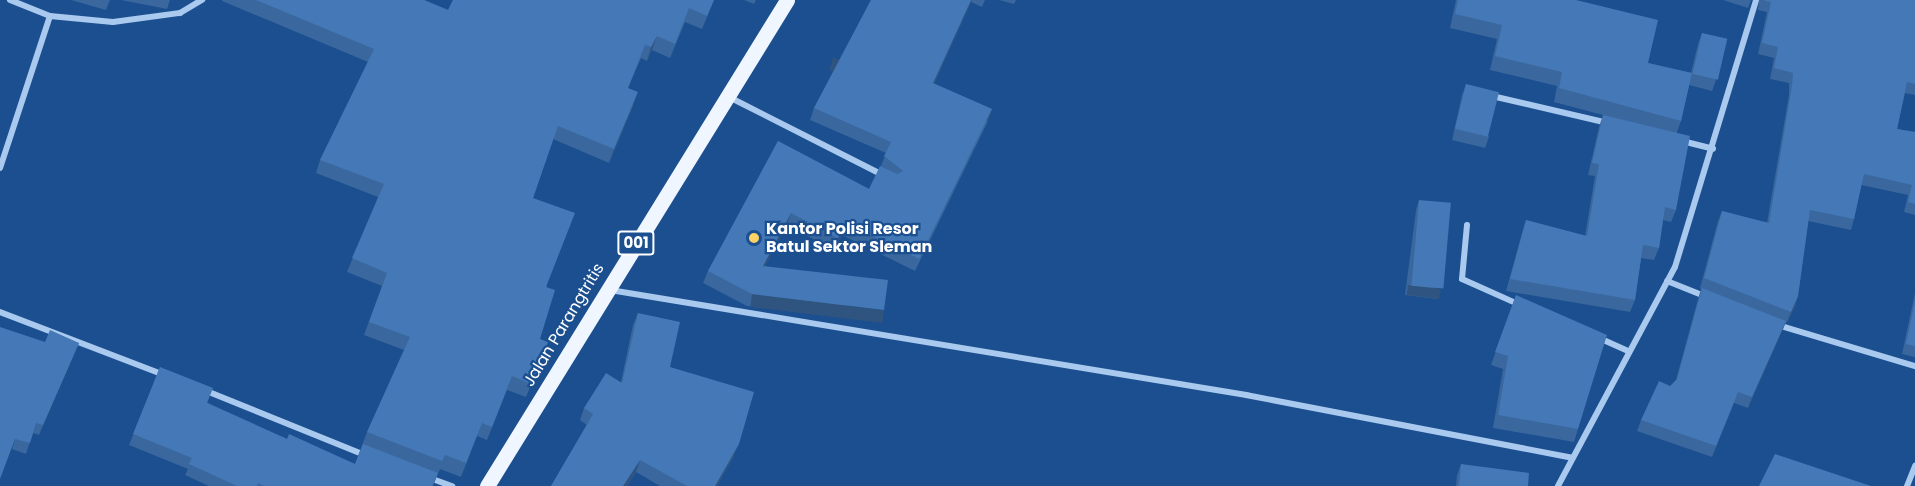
<!DOCTYPE html>
<style>
body{margin:0}
#map{position:relative;width:1915px;height:486px;overflow:hidden;background:#1b4f8f;font-family:Poppins,sans-serif}
div>[style]{position:absolute}
.street>*{height:6px;margin:-3px;padding:0 3px;transform-origin:3px;border-radius:3px;background:#a9c9ee}
.primary>*{height:15px;margin:-7.5px;padding:0 7.5px;transform-origin:7.5px;border-radius:7.5px;background:#f0f6ff}
.wall>*{inset:0;background:#3a679d}
.shaded-wall>*{inset:0;background:#305480;transform-origin:0 0}
.building>*{inset:0;background:#4478b7;transform-origin:0 0}
.dots>*{width:16px;height:16px;translate:-50% -50%;box-sizing:border-box;border:3px solid #1b4f8f;border-radius:50%}
span{translate:-50% -50%;white-space:nowrap;text-align:center;line-height:1.15;-webkit-text-stroke:4.5px #1b4f8f;paint-order:stroke}
.shield-label span{padding:2px 4px;background:#1b4f8f;border:2px solid;border-radius:4px;-webkit-text-stroke-width:0}
.shield-label{font-size:15px;color:#fff;font-weight:700}
.poi-label{font-size:16px;color:#fff;font-weight:700}
.left{translate:0 -50%;text-align:left}
.street-label{font-size:16px;color:#fff}
</style>
<div id="map">
<div class="street">
<i style="left:10px;top:0;width:43px;rotate:21.8deg"></i>
<i style="left:50px;top:16px;width:63px;rotate:5.4deg"></i>
<i style="left:113px;top:22px;width:68px;rotate:-7.7deg"></i>
<i style="left:180px;top:13px;width:26px;rotate:-31deg"></i>
<i style="left:1492px;top:96px;width:119px;rotate:13.1deg"></i>
<i style="left:729px;top:97px;width:173px;rotate:26.9deg"></i>
<i style="left:1682px;top:141px;width:32px;rotate:14deg"></i>
<i style="left:0;top:168px;width:160px;rotate:-71.8deg"></i>
<i style="left:1467px;top:225px;width:54px;rotate:95.3deg"></i>
<i style="left:1462px;top:279px;width:64px;rotate:24.1deg"></i>
<i style="left:1667px;top:281px;width:43px;rotate:21.8deg"></i>
<i style="left:610px;top:290px;width:645px;rotate:9.37deg"></i>
<i style="left:1246px;top:395px;width:332px;rotate:10.9deg"></i>
<i style="left:0;top:312px;width:176px;rotate:21deg"></i>
<i style="left:1778px;top:325px;width:143px;rotate:16.7deg"></i>
<i style="left:1599px;top:338px;width:30px;rotate:24deg"></i>
<i style="left:204px;top:390px;width:176px;rotate:22deg"></i>
<i style="left:427px;top:477px;width:27px;rotate:20deg"></i>
<i style="left:1558px;top:486px;width:248px;rotate:-61.9deg"></i>
<i style="left:1675px;top:267px;width:279px;rotate:-73.1deg"></i>
<i style="left:1907px;top:486px;width:22px;rotate:-68deg"></i>
</div>
<div class="primary">
<i style="left:487px;top:486px;width:571px;rotate:-58.31deg"></i>
</div>
<div class="wall">
<i style="clip-path:polygon(71px 0,110px 0,106px 10px)"></i>
<i style="clip-path:polygon(121px 0,170px 0,167px 9px)"></i>
<i style="clip-path:polygon(222px 0,424px 0,448px 10px,453px 0,714px 0,702px 29px,685px 22px,670px 58px,652px 50px,647px 61px,641px 58px,628px 88px,633px 106px,609px 163px,553px 139px,533px 198px,547px 287px,540px 339px,543px 356px,526px 397px,507px 390px,487px 440px,477px 436px,461px 477px,440px 469px,433px 486px,209px 486px,185px 475px,188px 469px,129px 445px,160px 367px,208px 403px,287px 439px,355px 464px,367px 432px,404px 350px,364px 335px,382px 286px,347px 272px,378px 197px,316px 173px,320px 160px,368px 62px,222px 1px)"></i>
<i style="clip-path:polygon(744px 0,756px 0,754px 4px)"></i>
<i style="clip-path:polygon(871px 0,985px 0,982px 7px,971px 2px,934px 84px,992px 109px,988px 121px,915px 271px,842px 235px,834px 250px,787px 225px,765px 266px,880px 322px,747px 306px,703px 283px,708px 271px,778px 141px,869px 189px,881px 166px,886px 153px,810px 120px,814px 108px)"></i>
<i style="clip-path:polygon(999px 0,1016px 0,1014px 4px)"></i>
<i style="clip-path:polygon(1456px 0,1576px 0,1648px 63px,1691px 73px,1698px 44px,1702px 33px,1716px 80px,1712px 91px,1689px 85px,1681px 121px,1677px 132px,1676px 210px,1671px 222px,1663px 220px,1659px 248px,1654px 260px,1641px 258px,1635px 300px,1630px 312px,1506px 291px,1522px 233px,1526px 220px,1585px 236px,1595px 176px,1588px 175px,1599px 127px,1603px 115px,1554px 102px,1557px 86px,1490px 70px,1497px 39px,1450px 28px)"></i>
<i style="clip-path:polygon(1723px 0,1751px 0,1748px 8px)"></i>
<i style="clip-path:polygon(1759px 0,1915px 0,1915px 95px,1905px 93px,1897px 129px,1915px 132px,1915px 215px,1904px 212px,1908px 195px,1861px 185px,1854px 219px,1851px 230px,1808px 221px,1798px 296px,1795px 307px,1787px 322px,1786px 322px,1748px 408px,1734px 403px,1712px 457px,1637px 431px,1641px 420px,1676px 380px,1698px 299px,1701px 289px,1700px 288px,1718px 221px,1722px 211px,1767px 223px,1789px 95px,1789px 83px,1770px 79px,1774px 58px,1758px 54px,1767px 12px,1758px 10px)"></i>
<i style="clip-path:polygon(1466px 84px,1489px 137px,1485px 148px,1452px 140px,1462px 95px)"></i>
<i style="clip-path:polygon(1419px 200px,1437px 299px,1405px 295px,1416px 210px)"></i>
<i style="clip-path:polygon(1915px 293px,1915px 357px,1902px 354px)"></i>
<i style="clip-path:polygon(1516px 295px,1578px 429px,1574px 442px,1493px 428px,1503px 369px,1491px 365px)"></i>
<i style="clip-path:polygon(638px 313px,670px 367px,734px 456px,717px 486px,660px 486px,636px 472px,627px 486px,551px 486px,587px 425px,580px 420px,584px 408px,621px 382px,633px 325px)"></i>
<i style="clip-path:polygon(45px 342px,79px 343px,39px 435px,33px 433px,26px 454px,12px 449px)"></i>
<i style="clip-path:polygon(1461px 464px,1528px 486px,1456px 486px,1457px 475px)"></i>
</div>
<div class="shaded-wall">
<i style="clip-path:polygon(971px 0,972px 0,971px 2px,929px 95px,933px 83px)"></i>
<i style="clip-path:polygon(657px 36px,652px 50px,647px 61px,651px 47px)"></i>
<i style="clip-path:polygon(638px 92px,633px 106px,609px 163px,614px 149px)"></i>
<i style="left:992px;top:109px;width:13px;height:167px;rotate:108deg"></i>
<i style="clip-path:polygon(791px 213px,787px 225px,759px 278px,763px 266px)"></i>
<i style="clip-path:polygon(846px 223px,842px 235px,834px 250px,838px 238px)"></i>
<i style="left:1408px;top:285px;width:33px;height:10px;rotate:7deg"></i>
<i style="left:752px;top:294px;width:133px;height:13px;rotate:7deg"></i>
<i style="clip-path:polygon(1798px 296px,1795px 307px,1787px 322px,1791px 312px)"></i>
<i style="clip-path:polygon(1786px 321px,1782px 332px,1748px 408px,1752px 397px)"></i>
<i style="clip-path:polygon(79px 343px,75px 353px,39px 435px,43px 425px)"></i>
<i style="clip-path:polygon(739px 444px,734px 456px,717px 486px,715px 486px)"></i>
<i style="clip-path:polygon(640px 460px,636px 472px,627px 486px,623px 486px)"></i>
</div>
<div class="building">
<i style="clip-path:polygon(256px 0,424px 0,448px 10px,453px 0,714px 0,707px 16px,689px 8px,675px 44px,657px 36px,651px 47px,645px 45px,628px 88px,638px 92px,614px 149px,558px 126px,533px 198px,575px 213px,546px 287px,555px 290px,540px 339px,548px 342px,531px 384px,512px 376px,492px 427px,482px 423px,466px 463px,445px 455px,442px 461px,367px 432px,410px 337px,369px 322px,387px 273px,352px 258px,384px 184px,320px 160px,374px 49px)"></i>
<i style="clip-path:polygon(871px 0,971px 0,933px 83px,992px 109px,919px 259px,846px 223px,838px 238px,791px 213px,763px 266px,888px 280px,884px 310px,752px 294px,708px 271px,778px 141px,869px 189px,880px 166px,897px 174px,903px 171px,884px 156px,891px 142px,814px 108px)"></i>
<i style="clip-path:polygon(1458px 0,1576px 0,1658px 20px,1648px 63px,1692px 73px,1681px 121px,1559px 88px,1562px 72px,1495px 56px,1502px 25px,1455px 14px)"></i>
<i style="clip-path:polygon(1763px 0,1915px 0,1915px 84px,1907px 82px,1897px 129px,1915px 132px,1915px 204px,1908px 202px,1912px 185px,1864px 174px,1854px 219px,1810px 210px,1798px 296px,1791px 312px,1704px 278px,1722px 211px,1769px 223px,1792px 85px,1793px 73px,1774px 68px,1778px 47px,1762px 43px,1771px 2px)"></i>
<i style="left:1702px;top:33px;width:26px;height:42px;rotate:13deg"></i>
<i style="left:1466px;top:84px;width:34px;height:46px;rotate:14deg"></i>
<i style="clip-path:polygon(1603px 115px,1690px 136px,1676px 210px,1665px 207px,1659px 248px,1643px 245px,1635px 300px,1510px 279px,1526px 220px,1587px 236px,1599px 164px,1592px 163px)"></i>
<i style="left:1419px;top:200px;width:32px;height:86px;rotate:5deg"></i>
<i style="clip-path:polygon(1702px 288px,1786px 321px,1752px 397px,1738px 392px,1716px 446px,1641px 420px,1659px 381px,1670px 386px,1677px 379px)"></i>
<i style="clip-path:polygon(1516px 295px,1607px 335px,1578px 429px,1498px 415px,1508px 356px,1495px 352px)"></i>
<i style="clip-path:polygon(1915px 301px,1915px 346px,1906px 344px)"></i>
<i style="clip-path:polygon(638px 313px,680px 322px,670px 367px,754px 392px,739px 444px,715px 486px,687px 486px,640px 460px,623px 486px,551px 486px,593px 414px,584px 408px,606px 373px,622px 383px)"></i>
<i style="clip-path:polygon(0 327px,45px 342px,50px 330px,79px 343px,43px 425px,36px 423px,30px 443px,15px 439px,0 479px)"></i>
<i style="clip-path:polygon(160px 367px,213px 388px,207px 403px,287px 439px,289px 434px,355px 464px,363px 444px,438px 473px,432px 486px,264px 486px,258px 483px,257px 486px,237px 486px,189px 464px,192px 458px,133px 434px)"></i>
<i style="clip-path:polygon(1775px 454px,1871px 486px,1759px 486px)"></i>
<i style="clip-path:polygon(1461px 464px,1529px 473px,1528px 486px,1459px 486px)"></i>
</div>
<div class="dots">
<i style="left:754px;top:238px;background:#ffd166"></i>
</div>
<div class="shield-label">
<span style="left:636px;top:243px">001</span>
</div>
<div class="poi-label">
<span class="left" style="left:766px;top:238px">Kantor Polisi Resor<br>Batul Sektor Sleman</span>
</div>
<div class="street-label">
<span style="left:564px;top:325px;rotate:-59deg">Jalan Parangtritis</span>
</div>
</div>
